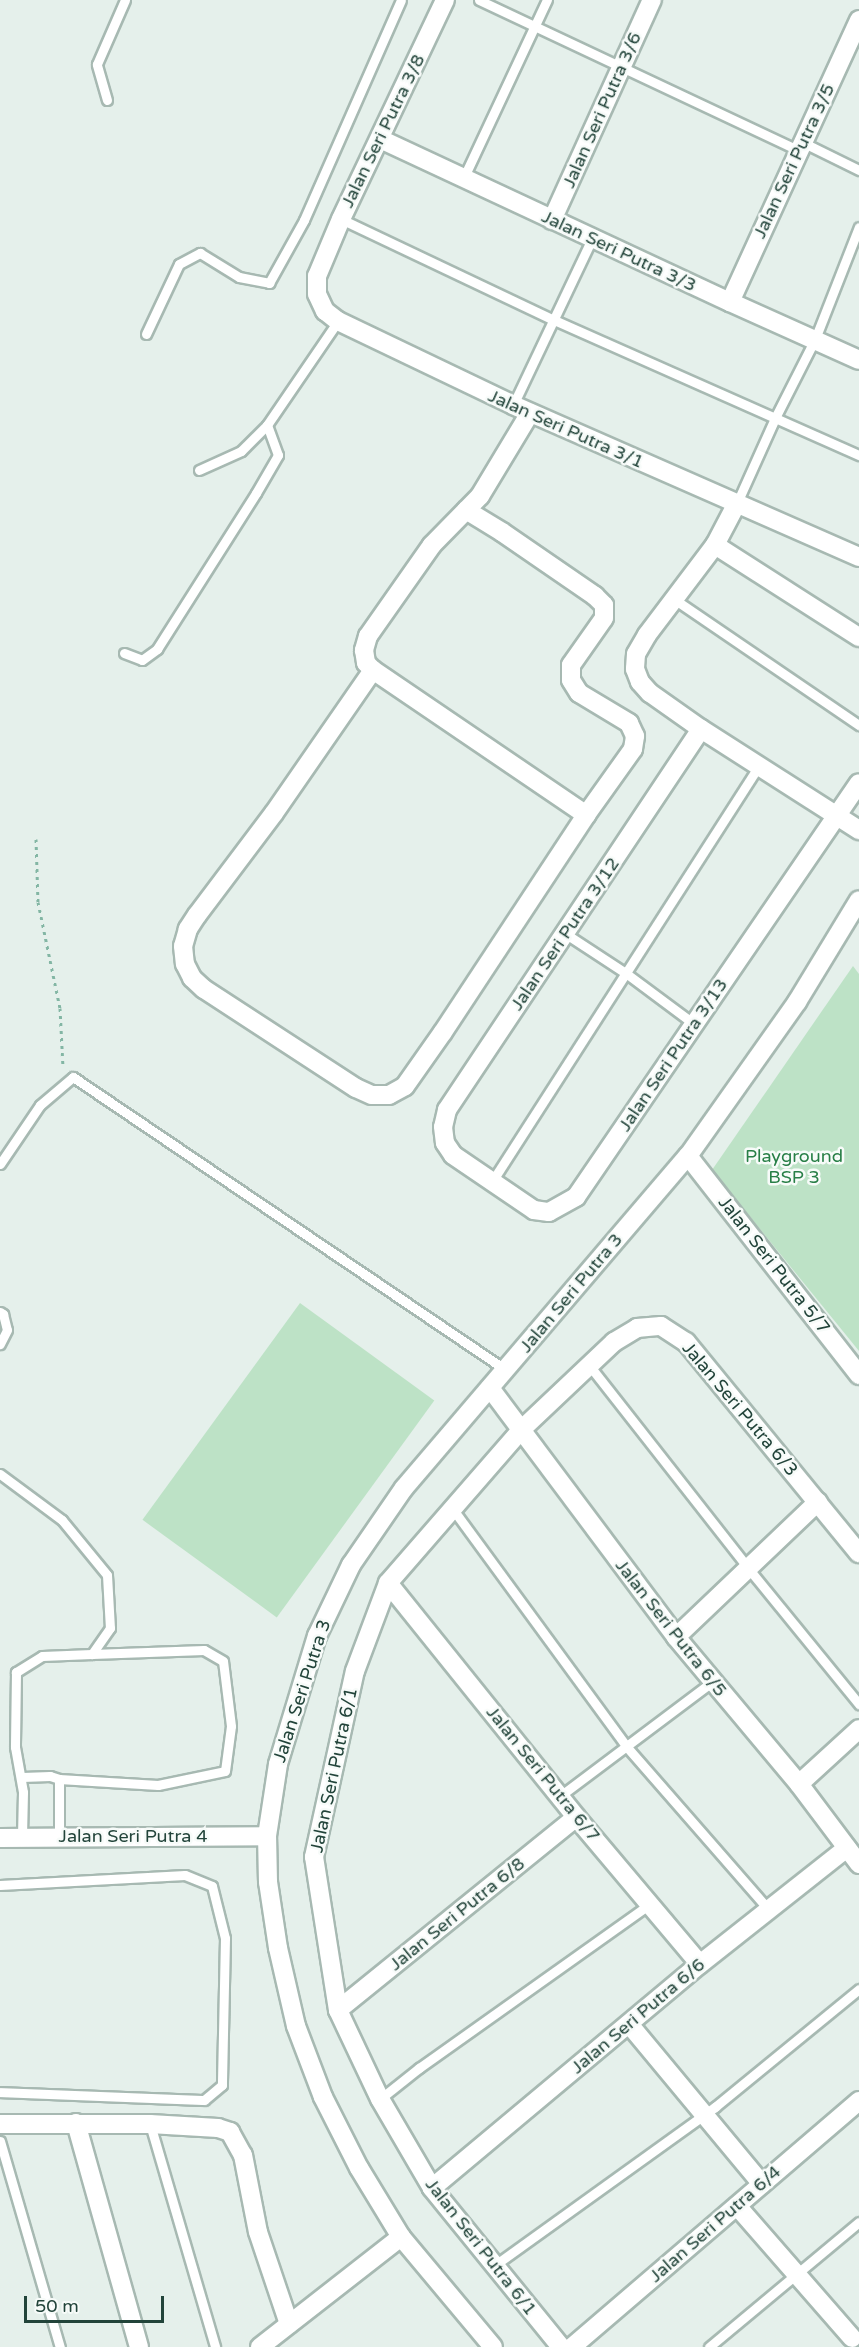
<!DOCTYPE html>
<style>
body{margin:0}
#map{position:relative;width:859px;height:2347px;overflow:hidden;background:#e5f0eb;font-family:"Varela Round",sans-serif}
div>[style]{position:absolute}
.green>*{inset:0;background:#bde2c6;transform-origin:0 0}
.path>*{height:3px;margin-top:-1.5px;transform-origin:0;background:repeating-linear-gradient(90deg,#83b6a4 0 3px,transparent 0 7.5px)}
.roads{filter:drop-shadow(2px 0 #a7b9b2) drop-shadow(-2px 0 #a7b9b2) drop-shadow(0 2px #a7b9b2) drop-shadow(0 -2px #a7b9b2)}
.lane>*{height:9px;margin:-4.5px;padding:0 4.5px;transform-origin:4.5px;border-radius:4.5px;background:#fff}
.street>*{height:18px;margin:-9px;padding:0 9px;transform-origin:9px;border-radius:9px;background:#fff}
.secondary>*{height:18px;margin:-9px;padding:0 9px;transform-origin:9px;border-radius:9px;background:#fff}
span{translate:-50% -50%;white-space:nowrap;text-align:center;line-height:1.15;-webkit-text-stroke:5px #f7fbf9;paint-order:stroke}
.street-label{font-size:18px;color:#22443a}
.park-label{font-size:18px;color:#287f47}
.scale{position:absolute;left:24px;top:2296px;width:140px;height:27px;box-sizing:border-box;border:3px solid #22443a;border-top:0;padding-left:8px;font-size:18px;line-height:21px;white-space:nowrap;color:#22443a;-webkit-text-stroke:4px #f7fbf9;paint-order:stroke}
</style>
<div id="map">
<div class="green">
<i style="clip-path:polygon(853px 966px,859px 974px,859px 1351px,712px 1170px)"></i>
<i style="left:300px;top:1303px;width:166px;height:268px;rotate:36deg"></i>
</div>
<div class="path">
<i style="left:36px;top:839px;width:63px;rotate:88.2deg"></i>
<i style="left:38px;top:902px;width:108px;rotate:78.3deg"></i>
<i style="left:60px;top:1008px;width:59px;rotate:87.1deg"></i>
</div>
<div class="roads">
<div class="lane">
<i style="left:479px;top:0;width:353px;rotate:25.2deg"></i>
<i style="left:107px;top:100px;width:37px;rotate:-106deg"></i>
<i style="left:97px;top:64px;width:70px;rotate:-66.4deg"></i>
<i style="left:802px;top:142px;width:64px;rotate:26.2deg"></i>
<i style="left:463px;top:179px;width:198px;rotate:-64.9deg"></i>
<i style="left:341px;top:219px;width:236px;rotate:25.4deg"></i>
<i style="left:554px;top:320px;width:334px;rotate:23.9deg"></i>
<i style="left:146px;top:334px;width:77px;rotate:-64.8deg"></i>
<i style="left:179px;top:264px;width:24px;rotate:-28deg"></i>
<i style="left:200px;top:253px;width:46px;rotate:31.6deg"></i>
<i style="left:239px;top:277px;width:31px;rotate:11deg"></i>
<i style="left:269px;top:283px;width:72px;rotate:-60.9deg"></i>
<i style="left:304px;top:220px;width:240px;rotate:-66.2deg"></i>
<i style="left:513px;top:405px;width:184px;rotate:-64.6deg"></i>
<i style="left:199px;top:470px;width:46px;rotate:-24.3deg"></i>
<i style="left:241px;top:451px;width:37px;rotate:-45deg"></i>
<i style="left:267px;top:425px;width:126px;rotate:-55.7deg"></i>
<i style="left:736px;top:505px;width:98px;rotate:-65.8deg"></i>
<i style="left:776px;top:416px;width:86px;rotate:-63.1deg"></i>
<i style="left:815px;top:339px;width:120px;rotate:-68.6deg"></i>
<i style="left:674px;top:599px;width:224px;rotate:34.3deg"></i>
<i style="left:124px;top:653px;width:19px;rotate:21deg"></i>
<i style="left:142px;top:660px;width:19px;rotate:-36deg"></i>
<i style="left:157px;top:649px;width:185px;rotate:-57.6deg"></i>
<i style="left:256px;top:493px;width:44px;rotate:-59.9deg"></i>
<i style="left:278px;top:455px;width:32px;rotate:-110deg"></i>
<i style="left:566px;top:934px;width:73px;rotate:33.3deg"></i>
<i style="left:627px;top:974px;width:84px;rotate:36.7deg"></i>
<i style="left:0;top:1164px;width:71px;rotate:-55.9deg"></i>
<i style="left:40px;top:1105px;width:43px;rotate:-40.3deg"></i>
<i style="left:73px;top:1077px;width:523px;rotate:34.09deg"></i>
<i style="left:491px;top:1183px;width:496px;rotate:-57.3deg"></i>
<i style="left:0;top:1312px;width:4px;rotate:34deg"></i>
<i style="left:3px;top:1314px;width:16px;rotate:76deg"></i>
<i style="left:7px;top:1330px;width:16px;rotate:117deg"></i>
<i style="left:589px;top:1365px;width:258px;rotate:51.9deg"></i>
<i style="left:748px;top:1568px;width:176px;rotate:50.8deg"></i>
<i style="left:0;top:1474px;width:77px;rotate:36.6deg"></i>
<i style="left:62px;top:1520px;width:71px;rotate:50.7deg"></i>
<i style="left:107px;top:1575px;width:53px;rotate:86.8deg"></i>
<i style="left:110px;top:1628px;width:32px;rotate:125deg"></i>
<i style="left:92px;top:1654px;width:50px;rotate:177.7deg"></i>
<i style="left:42px;top:1656px;width:31px;rotate:148deg"></i>
<i style="left:16px;top:1672px;width:75px;rotate:90.8deg"></i>
<i style="left:15px;top:1747px;width:46px;rotate:79.9deg"></i>
<i style="left:23px;top:1792px;width:45px;rotate:91.3deg"></i>
<i style="left:452px;top:1508px;width:295px;rotate:53.8deg"></i>
<i style="left:626px;top:1746px;width:219px;rotate:48.9deg"></i>
<i style="left:22px;top:1777px;width:28px;rotate:-2deg"></i>
<i style="left:50px;top:1776px;width:9px;rotate:18deg"></i>
<i style="left:59px;top:1779px;width:99px;rotate:3.5deg"></i>
<i style="left:158px;top:1785px;width:68px;rotate:-11.8deg"></i>
<i style="left:225px;top:1771px;width:45px;rotate:-82.4deg"></i>
<i style="left:231px;top:1726px;width:65px;rotate:-97deg"></i>
<i style="left:223px;top:1661px;width:22px;rotate:-150deg"></i>
<i style="left:204px;top:1650px;width:112px;rotate:178deg"></i>
<i style="left:59px;top:1779px;width:57px;rotate:90deg"></i>
<i style="left:560px;top:1796px;width:190px;rotate:-36.9deg"></i>
<i style="left:0;top:1885px;width:185px;rotate:-3.1deg"></i>
<i style="left:185px;top:1875px;width:29px;rotate:22deg"></i>
<i style="left:212px;top:1886px;width:54px;rotate:76deg"></i>
<i style="left:225px;top:1938px;width:147px;rotate:91.2deg"></i>
<i style="left:222px;top:2085px;width:23px;rotate:140deg"></i>
<i style="left:204px;top:2100px;width:204px;rotate:-177.8deg"></i>
<i style="left:380px;top:2099px;width:50px;rotate:-38.5deg"></i>
<i style="left:419px;top:2068px;width:285px;rotate:-35.4deg"></i>
<i style="left:150px;top:2124px;width:232px;rotate:73.7deg"></i>
<i style="left:0;top:2141px;width:215px;rotate:73.8deg"></i>
<i style="left:495px;top:2265px;width:271px;rotate:-35.7deg"></i>
<i style="left:715px;top:2107px;width:186px;rotate:-39.3deg"></i>
<i style="left:709px;top:2347px;width:195px;rotate:-39.8deg"></i>
</div>
<div class="street">
<i style="left:445px;top:0;width:242px;rotate:115.4deg"></i>
<i style="left:341px;top:219px;width:62px;rotate:112.8deg"></i>
<i style="left:317px;top:276px;width:18px;rotate:90deg"></i>
<i style="left:317px;top:294px;width:19px;rotate:65deg"></i>
<i style="left:325px;top:311px;width:16px;rotate:38deg"></i>
<i style="left:338px;top:321px;width:194px;rotate:25.6deg"></i>
<i style="left:513px;top:405px;width:378px;rotate:23.7deg"></i>
<i style="left:380px;top:139px;width:386px;rotate:25deg"></i>
<i style="left:730px;top:302px;width:141px;rotate:24.2deg"></i>
<i style="left:552px;top:220px;width:242px;rotate:-65.6deg"></i>
<i style="left:730px;top:302px;width:310px;rotate:-65.4deg"></i>
<i style="left:530px;top:413px;width:97px;rotate:121.1deg"></i>
<i style="left:480px;top:496px;width:69px;rotate:134.4deg"></i>
<i style="left:432px;top:545px;width:111px;rotate:125.1deg"></i>
<i style="left:368px;top:636px;width:15px;rotate:106deg"></i>
<i style="left:364px;top:650px;width:13px;rotate:81deg"></i>
<i style="left:366px;top:663px;width:10px;rotate:45deg"></i>
<i style="left:373px;top:670px;width:258px;rotate:34.2deg"></i>
<i style="left:736px;top:505px;width:45px;rotate:117.7deg"></i>
<i style="left:715px;top:545px;width:113px;rotate:127.1deg"></i>
<i style="left:647px;top:635px;width:22px;rotate:120deg"></i>
<i style="left:636px;top:654px;width:15px;rotate:94deg"></i>
<i style="left:635px;top:669px;width:14px;rotate:69deg"></i>
<i style="left:640px;top:682px;width:15px;rotate:48deg"></i>
<i style="left:650px;top:693px;width:62px;rotate:35.2deg"></i>
<i style="left:701px;top:729px;width:188px;rotate:32.6deg"></i>
<i style="left:715px;top:545px;width:171px;rotate:32.6deg"></i>
<i style="left:373px;top:670px;width:174px;rotate:124.7deg"></i>
<i style="left:274px;top:813px;width:128px;rotate:127deg"></i>
<i style="left:197px;top:915px;width:17px;rotate:123deg"></i>
<i style="left:188px;top:929px;width:18px;rotate:106deg"></i>
<i style="left:183px;top:946px;width:18px;rotate:84deg"></i>
<i style="left:185px;top:964px;width:16px;rotate:63deg"></i>
<i style="left:192px;top:978px;width:16px;rotate:43deg"></i>
<i style="left:204px;top:989px;width:181px;rotate:33.1deg"></i>
<i style="left:356px;top:1088px;width:17px;rotate:24deg"></i>
<i style="left:372px;top:1095px;width:17px"></i>
<i style="left:389px;top:1095px;width:18px;rotate:-29deg"></i>
<i style="left:405px;top:1086px;width:66px;rotate:-54.9deg"></i>
<i style="left:443px;top:1032px;width:260px;rotate:-56.6deg"></i>
<i style="left:586px;top:815px;width:81px;rotate:-54.5deg"></i>
<i style="left:633px;top:749px;width:13px;rotate:-81deg"></i>
<i style="left:635px;top:736px;width:14px;rotate:-115deg"></i>
<i style="left:629px;top:723px;width:58px;rotate:-149deg"></i>
<i style="left:579px;top:693px;width:15px;rotate:-122deg"></i>
<i style="left:571px;top:680px;width:15px;rotate:-90deg"></i>
<i style="left:571px;top:665px;width:57px;rotate:-54.9deg"></i>
<i style="left:604px;top:618px;width:13px;rotate:-90deg"></i>
<i style="left:604px;top:605px;width:13px;rotate:-135deg"></i>
<i style="left:595px;top:596px;width:113px;rotate:-145.5deg"></i>
<i style="left:502px;top:532px;width:42px;rotate:-148.6deg"></i>
<i style="left:701px;top:729px;width:458px;rotate:123.7deg"></i>
<i style="left:447px;top:1110px;width:17px;rotate:103deg"></i>
<i style="left:443px;top:1127px;width:16px;rotate:83deg"></i>
<i style="left:445px;top:1143px;width:14px;rotate:56deg"></i>
<i style="left:453px;top:1155px;width:98px;rotate:34.2deg"></i>
<i style="left:534px;top:1210px;width:15px;rotate:8deg"></i>
<i style="left:549px;top:1212px;width:31px;rotate:-29deg"></i>
<i style="left:576px;top:1197px;width:501px;rotate:-55.64deg"></i>
<i style="left:688px;top:1156px;width:278px;rotate:52deg"></i>
<i style="left:490px;top:1388px;width:311px;rotate:53.2deg"></i>
<i style="left:676px;top:1637px;width:192px;rotate:50.1deg"></i>
<i style="left:799px;top:1784px;width:100px;rotate:53.1deg"></i>
<i style="left:388px;top:1583px;width:300px;rotate:51.2deg"></i>
<i style="left:576px;top:1817px;width:192px;rotate:49.9deg"></i>
<i style="left:676px;top:1637px;width:196px;rotate:-43.6deg"></i>
<i style="left:799px;top:1784px;width:81px;rotate:-42.5deg"></i>
<i style="left:0;top:1838px;width:267px;rotate:-0.4deg"></i>
<i style="left:338px;top:2010px;width:306px;rotate:-39deg"></i>
<i style="left:629px;top:2024px;width:208px;rotate:50.3deg"></i>
<i style="left:76px;top:2123px;width:233px;rotate:74.3deg"></i>
<i style="left:0;top:2124px;width:150px"></i>
<i style="left:150px;top:2124px;width:68px;rotate:3.4deg"></i>
<i style="left:218px;top:2128px;width:13px;rotate:18deg"></i>
<i style="left:230px;top:2132px;width:26px;rotate:61deg"></i>
<i style="left:243px;top:2155px;width:78px;rotate:79deg"></i>
<i style="left:258px;top:2232px;width:97px;rotate:71.4deg"></i>
<i style="left:432px;top:2188px;width:349px;rotate:-39.9deg"></i>
<i style="left:700px;top:1964px;width:187px;rotate:-38.3deg"></i>
<i style="left:737px;top:2206px;width:175px;rotate:48.9deg"></i>
<i style="left:260px;top:2347px;width:179px;rotate:-38deg"></i>
<i style="left:561px;top:2347px;width:205px;rotate:-129.1deg"></i>
<i style="left:432px;top:2188px;width:103px;rotate:-120.3deg"></i>
<i style="left:380px;top:2099px;width:98px;rotate:-115.3deg"></i>
<i style="left:338px;top:2010px;width:155px;rotate:-98.9deg"></i>
<i style="left:314px;top:1857px;width:190px;rotate:-77.6deg"></i>
<i style="left:355px;top:1671px;width:94px;rotate:-69.4deg"></i>
<i style="left:388px;top:1583px;width:203px;rotate:-49deg"></i>
<i style="left:521px;top:1430px;width:128px;rotate:-43.4deg"></i>
<i style="left:614px;top:1342px;width:27px;rotate:-31deg"></i>
<i style="left:637px;top:1328px;width:24px;rotate:-5deg"></i>
<i style="left:661px;top:1326px;width:30px;rotate:33deg"></i>
<i style="left:686px;top:1342px;width:273px;rotate:50.7deg"></i>
<i style="left:572px;top:2347px;width:378px;rotate:-40.6deg"></i>
</div>
<div class="secondary">
<i style="left:493px;top:2347px;width:143px;rotate:-129.9deg"></i>
<i style="left:401px;top:2237px;width:81px;rotate:-121.3deg"></i>
<i style="left:359px;top:2168px;width:80px;rotate:-116.9deg"></i>
<i style="left:323px;top:2097px;width:76px;rotate:-110.8deg"></i>
<i style="left:296px;top:2026px;width:80px;rotate:-103deg"></i>
<i style="left:278px;top:1948px;width:67px;rotate:-98.6deg"></i>
<i style="left:268px;top:1882px;width:46px;rotate:-91.2deg"></i>
<i style="left:267px;top:1836px;width:73px;rotate:-81.3deg"></i>
<i style="left:278px;top:1764px;width:134px;rotate:-73.1deg"></i>
<i style="left:317px;top:1636px;width:79px;rotate:-64.4deg"></i>
<i style="left:351px;top:1565px;width:93px;rotate:-55.5deg"></i>
<i style="left:404px;top:1488px;width:437px;rotate:-49.5deg"></i>
<i style="left:688px;top:1156px;width:189px;rotate:-54.7deg"></i>
<i style="left:797px;top:1002px;width:119px;rotate:-58.7deg"></i>
</div>
</div>
<div class="street-label">
<span style="left:602px;top:110px;rotate:-66deg">Jalan Seri Putra 3/6</span>
<span style="left:383px;top:131px;rotate:-64deg">Jalan Seri Putra 3/8</span>
<span style="left:794px;top:161px;rotate:-65deg">Jalan Seri Putra 3/5</span>
<span style="left:619px;top:251px;rotate:25deg">Jalan Seri Putra 3/3</span>
<span style="left:566px;top:429px;rotate:24deg">Jalan Seri Putra 3/1</span>
<span style="left:565px;top:934px;rotate:-56deg">Jalan Seri Putra 3/12</span>
<span style="left:673px;top:1055px;rotate:-56deg">Jalan Seri Putra 3/13</span>
<span style="left:774px;top:1265px;rotate:52deg">Jalan Seri Putra 5/7</span>
<span style="left:571px;top:1293px;rotate:-50deg">Jalan Seri Putra 3</span>
<span style="left:740px;top:1409px;rotate:50deg">Jalan Seri Putra 6/3</span>
<span style="left:671px;top:1628px;rotate:52deg">Jalan Seri Putra 6/5</span>
<span style="left:302px;top:1691px;rotate:-72deg">Jalan Seri Putra 3</span>
<span style="left:334px;top:1770px;rotate:-78deg">Jalan Seri Putra 6/1</span>
<span style="left:543px;top:1774px;rotate:51deg">Jalan Seri Putra 6/7</span>
<span style="left:133px;top:1836px">Jalan Seri Putra 4</span>
<span style="left:457px;top:1914px;rotate:-39deg">Jalan Seri Putra 6/8</span>
<span style="left:638px;top:2016px;rotate:-40deg">Jalan Seri Putra 6/6</span>
<span style="left:715px;top:2224px;rotate:-41deg">Jalan Seri Putra 6/4</span>
<span style="left:481px;top:2247px;rotate:52deg">Jalan Seri Putra 6/1</span>
</div>
<div class="park-label">
<span style="left:794px;top:1167px">Playground<br>BSP 3</span>
</div>
<div class="scale">50 m</div>
</div>
